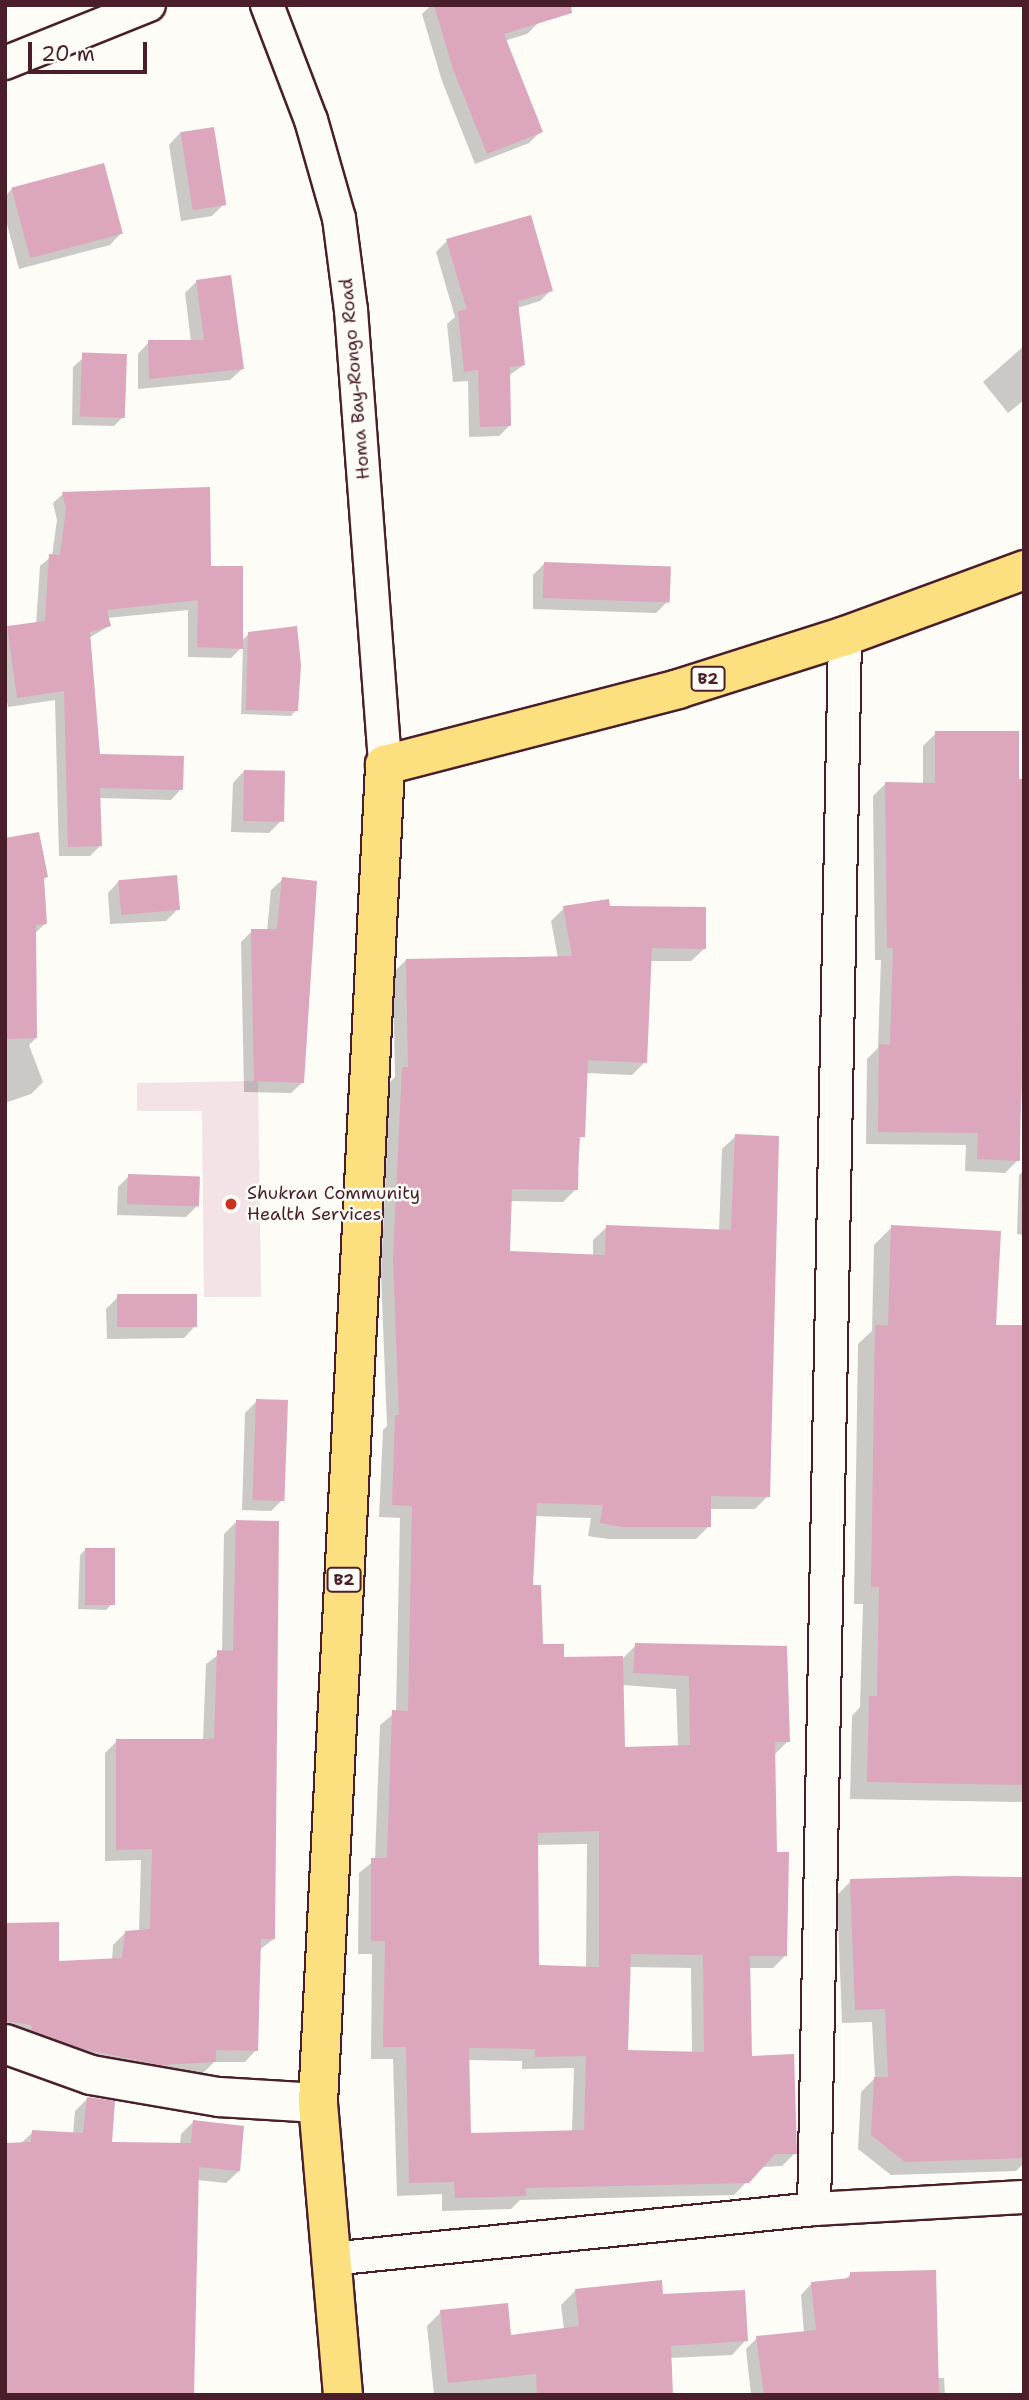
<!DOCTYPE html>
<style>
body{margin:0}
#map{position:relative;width:1029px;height:2400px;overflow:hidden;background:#fdfcf7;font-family:"Shantell Sans",sans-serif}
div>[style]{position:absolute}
.built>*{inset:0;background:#f3e2e6}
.shadow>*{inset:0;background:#0003}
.building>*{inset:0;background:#dca6bd;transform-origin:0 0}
.roads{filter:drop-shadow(2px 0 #4a1f2b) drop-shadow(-2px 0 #4a1f2b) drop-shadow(0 2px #4a1f2b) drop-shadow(0 -2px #4a1f2b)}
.street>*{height:32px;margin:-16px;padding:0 16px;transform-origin:16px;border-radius:16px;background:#fdfcf7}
.secondary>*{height:38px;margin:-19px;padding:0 19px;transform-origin:19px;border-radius:19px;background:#fdfcf7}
.highway>*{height:38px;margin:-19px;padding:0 19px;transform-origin:19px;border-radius:19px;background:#fce080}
.dots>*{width:19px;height:19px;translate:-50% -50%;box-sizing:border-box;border:4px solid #fdfcf7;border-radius:50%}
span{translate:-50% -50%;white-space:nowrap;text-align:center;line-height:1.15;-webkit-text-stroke:5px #fdfcf7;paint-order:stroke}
.shield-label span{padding:2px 5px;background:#fdfcf7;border:2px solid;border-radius:5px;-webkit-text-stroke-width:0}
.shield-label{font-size:16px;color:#4a1f2b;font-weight:700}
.street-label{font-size:18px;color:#4a1f2b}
.poi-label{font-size:18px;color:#4a1f2b}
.left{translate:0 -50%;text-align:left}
.frame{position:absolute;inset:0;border:7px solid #4a1f2b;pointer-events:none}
.scale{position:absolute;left:28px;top:42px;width:119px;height:32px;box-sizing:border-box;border:4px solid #4a1f2b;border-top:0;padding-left:9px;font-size:21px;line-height:24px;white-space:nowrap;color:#4a1f2b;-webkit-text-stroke:5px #fdfcf7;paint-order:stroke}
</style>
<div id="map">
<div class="built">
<i style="clip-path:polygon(258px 1081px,261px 1297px,204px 1297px,202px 1111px,137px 1111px,137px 1083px)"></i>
</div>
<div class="shadow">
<i style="clip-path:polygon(431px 5px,533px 5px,539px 22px,527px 34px,504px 41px,541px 131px,529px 143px,475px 164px,442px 81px,422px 14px)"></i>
<i style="clip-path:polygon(180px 133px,224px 204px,212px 216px,181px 221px,169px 145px)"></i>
<i style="clip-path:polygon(12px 189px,121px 233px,110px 245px,19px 269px,5px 217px,5px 196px)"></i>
<i style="clip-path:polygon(447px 241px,551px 290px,540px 301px,517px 308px,524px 365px,508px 376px,510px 425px,499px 436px,469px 437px,468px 381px,453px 382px,447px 324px,455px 317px,436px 252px)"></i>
<i style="clip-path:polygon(196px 282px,242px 369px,230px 380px,138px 389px,138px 354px,149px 342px,191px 342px,185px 293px)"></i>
<i style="clip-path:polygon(1024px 346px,1024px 400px,1008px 413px,983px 382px)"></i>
<i style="clip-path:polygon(83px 358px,123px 417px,114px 426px,72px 425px,73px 367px)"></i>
<i style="clip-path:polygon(63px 494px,209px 567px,241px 641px,249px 634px,296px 710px,291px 716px,241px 714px,243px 646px,231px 658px,188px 657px,188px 610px,107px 618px,109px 626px,89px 638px,98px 756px,181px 789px,171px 800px,99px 798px,100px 846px,90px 856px,59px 856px,55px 700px,8px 707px,5px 690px,5px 630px,36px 624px,40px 566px,52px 556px,57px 520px,53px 503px)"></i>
<i style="clip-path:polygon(545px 563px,668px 601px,656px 613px,533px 609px,533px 575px)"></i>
<i style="clip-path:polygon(936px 733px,1024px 781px,1024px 1053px,1018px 1160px,1005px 1173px,965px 1171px,966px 1145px,866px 1144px,867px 1059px,878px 1048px,881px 960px,875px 960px,873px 796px,886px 783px,923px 784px,923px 746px)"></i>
<i style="clip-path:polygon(244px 771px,280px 822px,269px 833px,231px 832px,233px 783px)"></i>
<i style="clip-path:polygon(5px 840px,46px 877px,42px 881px,45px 924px,34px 934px,36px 1038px,29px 1045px,43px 1082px,31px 1094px,5px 1103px)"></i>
<i style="clip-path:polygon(283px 879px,303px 1082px,291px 1093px,244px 1092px,241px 942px,252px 931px,267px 931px,271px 890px)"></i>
<i style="clip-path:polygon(119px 881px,178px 909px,166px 921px,110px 924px,108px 893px)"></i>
<i style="clip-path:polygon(evenodd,609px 907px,705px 948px,691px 961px,649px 961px,645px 1062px,632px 1075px,586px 1073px,576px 1189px,563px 1202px,510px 1201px,508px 1252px,593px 1256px,593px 1240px,607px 1227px,719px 1232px,722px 1149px,736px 1136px,768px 1496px,755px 1509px,709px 1509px,709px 1526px,696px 1539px,608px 1539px,588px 1536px,591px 1518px,535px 1516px,531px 1587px,541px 1645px,562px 1659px,623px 1658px,636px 1645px,786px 1648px,788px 1741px,775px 1754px,775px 1854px,786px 1955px,773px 1968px,749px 1968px,751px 2058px,795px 2153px,782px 2166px,761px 2167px,734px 2195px,520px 2200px,511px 2209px,442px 2211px,442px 2194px,397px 2196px,393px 2059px,371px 2059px,372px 1954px,358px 1954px,359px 1873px,375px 1860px,380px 1725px,396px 1712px,400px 1518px,379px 1517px,383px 1430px,387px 1426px,381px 1274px,390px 1082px,395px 1077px,393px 973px,406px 960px,558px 958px,551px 921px,564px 908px,609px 907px,622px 1685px,676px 1689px,678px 1747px,623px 1748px,622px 1685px,609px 907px,587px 1844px,586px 1968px,537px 1967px,536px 1845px,587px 1844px,609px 907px,629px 1967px,691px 1968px,692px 2054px,626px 2052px,629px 1967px,609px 907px,467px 2060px,522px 2061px,522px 2069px,574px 2068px,572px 2132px,469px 2135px,467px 2060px)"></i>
<i style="clip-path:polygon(1024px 1170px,1024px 1235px,1017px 1234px,1019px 1175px)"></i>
<i style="clip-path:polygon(129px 1176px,197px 1206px,186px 1217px,117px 1215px,118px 1187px)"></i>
<i style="clip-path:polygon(892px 1227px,994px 1326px,1024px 1326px,1024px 1802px,850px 1799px,852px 1716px,860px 1707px,863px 1604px,854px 1604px,858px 1344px,872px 1331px,874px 1245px)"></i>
<i style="clip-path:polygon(118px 1297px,195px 1326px,184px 1338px,107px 1339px,106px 1309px)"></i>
<i style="clip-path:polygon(257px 1401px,283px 1499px,271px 1511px,242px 1510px,245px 1413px)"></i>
<i style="clip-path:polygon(236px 1522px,274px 1939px,259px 1950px,256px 2050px,245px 2062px,214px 2062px,203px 2073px,147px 2076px,5px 2034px,5px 1924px,57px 1963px,112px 1960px,113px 1945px,125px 1933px,139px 1932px,141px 1860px,105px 1861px,105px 1753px,117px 1741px,203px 1740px,206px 1664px,222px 1652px,224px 1534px)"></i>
<i style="clip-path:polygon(85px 1550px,111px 1605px,106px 1610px,78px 1609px,80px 1555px)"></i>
<i style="clip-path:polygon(1024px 1880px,1024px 2163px,1016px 2171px,891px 2175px,858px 2149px,861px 2092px,875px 2078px,872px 2022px,842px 2023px,837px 1895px,851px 1881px)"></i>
<i style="clip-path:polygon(88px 2098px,110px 2143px,180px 2144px,181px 2134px,194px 2121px,239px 2171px,226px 2183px,197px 2180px,20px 2144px,33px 2132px,73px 2134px,75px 2111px)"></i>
<i style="clip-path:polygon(851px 2274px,937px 2378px,944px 2378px,945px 2395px,751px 2395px,746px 2349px,757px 2338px,804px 2333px,801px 2295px,812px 2283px,844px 2280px)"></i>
<i style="clip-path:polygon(575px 2291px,662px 2296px,746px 2340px,732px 2355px,670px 2358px,672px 2395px,434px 2395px,427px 2326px,441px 2312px,510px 2337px,564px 2330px,561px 2305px)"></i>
</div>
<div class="building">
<i style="clip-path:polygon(434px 5px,571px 5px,572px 13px,504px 34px,543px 132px,487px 154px,453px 69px)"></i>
<i style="left:214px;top:127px;width:79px;height:34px;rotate:81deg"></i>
<i style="left:104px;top:163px;width:73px;height:96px;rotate:75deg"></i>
<i style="clip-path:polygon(531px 215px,553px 291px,518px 301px,525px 365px,510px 367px,511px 426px,480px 427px,478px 370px,464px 372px,458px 311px,467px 310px,446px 239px)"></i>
<i style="clip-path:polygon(231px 275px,244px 369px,149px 379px,148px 340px,204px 340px,196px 280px)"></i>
<i style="left:127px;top:354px;width:64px;height:45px;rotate:92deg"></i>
<i style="clip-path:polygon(210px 487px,211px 566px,243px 566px,243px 649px,197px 647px,198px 600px,107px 610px,111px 626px,90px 632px,100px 754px,184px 756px,183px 790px,100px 788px,102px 846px,68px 847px,64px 691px,17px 698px,7px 626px,45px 621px,49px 554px,60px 555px,66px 509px,62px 492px)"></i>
<i style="left:544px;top:562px;width:127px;height:36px;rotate:2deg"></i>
<i style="clip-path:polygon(297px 626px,301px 665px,298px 711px,246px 710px,248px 632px)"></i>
<i style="clip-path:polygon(935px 731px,1019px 731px,1019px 779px,1024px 779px,1020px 1161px,977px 1159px,978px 1133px,878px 1132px,879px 1044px,890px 1045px,893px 948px,887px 948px,885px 782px,935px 783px)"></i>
<i style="left:244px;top:770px;width:41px;height:51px;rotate:1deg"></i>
<i style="clip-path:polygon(39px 832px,48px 877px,44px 878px,47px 924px,36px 925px,37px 1038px,5px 1039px,5px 838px)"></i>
<i style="left:177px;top:875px;width:35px;height:59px;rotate:85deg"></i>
<i style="clip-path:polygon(282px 877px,317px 881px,304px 1083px,254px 1081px,251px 929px,277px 929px)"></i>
<i style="clip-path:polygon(evenodd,609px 899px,610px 906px,706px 907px,706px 949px,652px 948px,647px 1063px,588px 1060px,585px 1137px,579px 1137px,578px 1190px,512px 1189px,510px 1251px,605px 1255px,606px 1225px,731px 1230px,735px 1134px,779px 1136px,770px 1497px,711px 1496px,711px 1527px,622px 1527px,600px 1523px,603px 1505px,537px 1503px,533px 1585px,541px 1585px,543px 1644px,564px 1644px,564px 1657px,623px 1656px,625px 1747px,690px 1745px,689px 1676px,633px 1673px,635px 1643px,787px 1646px,790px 1742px,775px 1742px,777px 1852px,789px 1852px,787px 1956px,750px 1956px,752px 2056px,794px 2054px,797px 2154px,775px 2154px,749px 2183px,526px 2188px,526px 2196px,455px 2198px,454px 2182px,409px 2183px,406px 2047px,383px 2047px,385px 1941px,371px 1941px,371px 1858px,387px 1858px,392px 1710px,408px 1711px,412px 1506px,392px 1505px,395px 1415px,399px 1415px,393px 1260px,402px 1067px,408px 1067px,406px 959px,572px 956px,563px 906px,609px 899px,599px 1831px,599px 1967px,539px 1965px,538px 1833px,599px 1831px,609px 899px,631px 1954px,703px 1955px,704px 2052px,628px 2050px,631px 1954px,609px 899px,469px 2048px,535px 2049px,535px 2057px,586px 2056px,584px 2130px,471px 2133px,469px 2048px)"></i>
<i style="left:128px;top:1174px;width:72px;height:30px;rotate:2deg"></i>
<i style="clip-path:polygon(891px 1225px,1001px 1231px,996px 1325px,1024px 1325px,1024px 1785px,867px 1782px,869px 1696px,877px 1696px,879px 1587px,871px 1587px,875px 1325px,888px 1325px)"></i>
<i style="left:197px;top:1294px;width:33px;height:80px;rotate:90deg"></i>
<i style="left:256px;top:1399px;width:32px;height:101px;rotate:2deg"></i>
<i style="clip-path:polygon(236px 1520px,279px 1521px,275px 1939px,261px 1939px,258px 2051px,216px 2050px,216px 2062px,160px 2065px,83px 2049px,31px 2030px,32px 2025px,5px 2021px,5px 1923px,59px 1922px,59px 1961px,122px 1958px,125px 1931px,150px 1929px,152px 1849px,116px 1850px,116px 1739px,214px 1739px,217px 1650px,233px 1651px)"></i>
<i style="left:85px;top:1548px;width:30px;height:57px"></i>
<i style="clip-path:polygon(955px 1876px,1024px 1877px,1024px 2158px,905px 2162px,871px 2135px,874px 2077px,888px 2077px,885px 2009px,855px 2010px,850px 1879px)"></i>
<i style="clip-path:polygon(87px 2097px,115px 2101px,112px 2142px,191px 2143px,193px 2120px,244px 2126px,240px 2171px,199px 2167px,194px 2395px,5px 2395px,5px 2143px,31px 2142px,32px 2130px,83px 2133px)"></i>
<i style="clip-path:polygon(936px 2270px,939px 2395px,764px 2395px,756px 2336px,816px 2330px,811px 2282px,850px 2278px,850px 2272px)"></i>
<i style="clip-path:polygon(662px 2280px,663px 2294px,745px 2290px,748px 2341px,671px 2346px,673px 2395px,537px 2395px,536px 2374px,448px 2383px,440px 2310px,508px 2303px,511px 2335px,579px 2326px,575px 2289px)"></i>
</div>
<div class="roads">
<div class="street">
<i style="left:267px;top:5px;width:123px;rotate:69.1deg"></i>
<i style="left:311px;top:120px;width:102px;rotate:74.1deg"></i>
<i style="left:339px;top:218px;width:93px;rotate:82.6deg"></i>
<i style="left:351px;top:310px;width:456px;rotate:85.7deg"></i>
<i style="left:5px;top:63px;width:155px;rotate:-21.9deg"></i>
<i style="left:814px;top:2209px;width:1573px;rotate:-88.87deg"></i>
<i style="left:331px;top:2259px;width:486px;rotate:-5.9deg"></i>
<i style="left:814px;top:2209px;width:210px;rotate:-3.3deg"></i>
</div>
<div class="secondary">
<i style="left:5px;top:2044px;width:91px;rotate:19.8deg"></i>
<i style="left:91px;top:2075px;width:130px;rotate:9.8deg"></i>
<i style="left:219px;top:2097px;width:99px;rotate:3.5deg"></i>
</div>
<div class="highway">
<i style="left:343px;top:2395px;width:293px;rotate:-94.9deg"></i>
<i style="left:318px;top:2103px;width:1340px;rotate:-87.13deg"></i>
<i style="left:385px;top:765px;width:303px;rotate:-14.5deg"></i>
<i style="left:678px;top:689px;width:175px;rotate:-17.6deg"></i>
<i style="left:845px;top:636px;width:191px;rotate:-20.2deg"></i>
</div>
</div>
<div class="dots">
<i style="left:231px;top:1204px;background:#c8321e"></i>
</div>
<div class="shield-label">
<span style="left:708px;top:679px">B2</span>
<span style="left:344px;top:1580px">B2</span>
</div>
<div class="street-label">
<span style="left:355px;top:379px;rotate:-95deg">Homa Bay-Rongo Road</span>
</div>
<div class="poi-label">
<span class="left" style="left:247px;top:1204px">Shukran Community<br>Health Services</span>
</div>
<div class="frame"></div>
<div class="scale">20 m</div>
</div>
